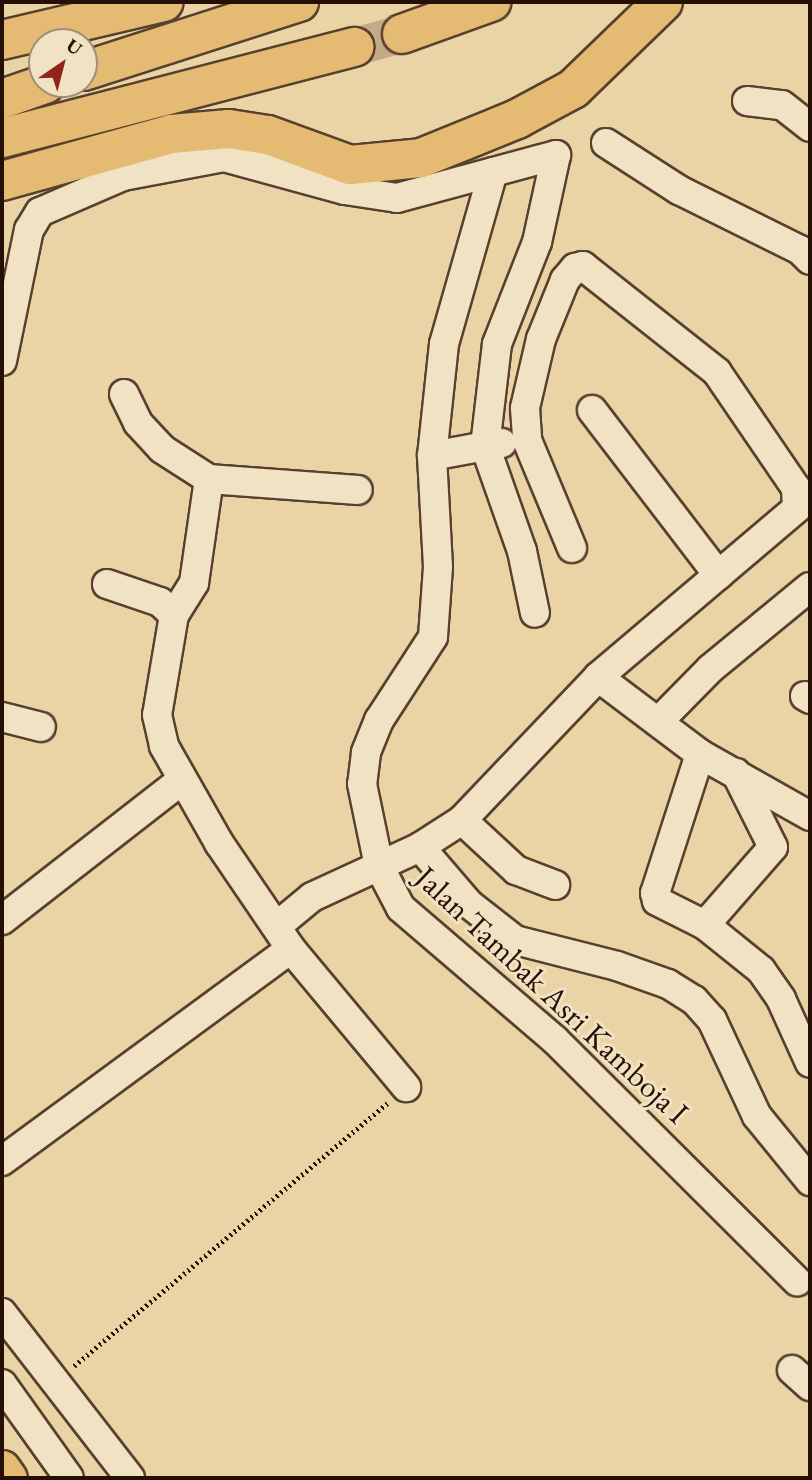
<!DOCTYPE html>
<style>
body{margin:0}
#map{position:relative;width:812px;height:1480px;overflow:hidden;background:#ead3a5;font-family:"EB Garamond",serif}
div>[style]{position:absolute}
.highway-tunnel>*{height:38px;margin-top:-19px;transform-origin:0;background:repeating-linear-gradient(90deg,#c3ac85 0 38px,transparent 0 57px)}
.path>*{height:4.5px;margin-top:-2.25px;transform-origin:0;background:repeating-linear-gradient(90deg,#261006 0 2px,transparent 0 5.5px)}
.roads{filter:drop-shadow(2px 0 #57412e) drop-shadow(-2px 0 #57412e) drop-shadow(0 2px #57412e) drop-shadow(0 -2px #57412e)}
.minor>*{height:28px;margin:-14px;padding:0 14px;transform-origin:14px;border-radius:14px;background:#f1e2c4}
.major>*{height:35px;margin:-17.5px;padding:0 17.5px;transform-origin:17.5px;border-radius:17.5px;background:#e5ba72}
.highway>*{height:38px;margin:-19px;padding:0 19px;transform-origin:19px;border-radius:19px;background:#e5ba72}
span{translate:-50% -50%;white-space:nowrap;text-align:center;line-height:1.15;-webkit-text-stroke:6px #f1e2c4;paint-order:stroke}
.street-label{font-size:32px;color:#261006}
.frame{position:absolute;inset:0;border:4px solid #261006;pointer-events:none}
.north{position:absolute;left:28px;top:28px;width:70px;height:70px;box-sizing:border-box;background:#f1e2c4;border:2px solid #a08e78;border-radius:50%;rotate:35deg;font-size:19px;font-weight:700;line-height:28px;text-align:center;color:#261006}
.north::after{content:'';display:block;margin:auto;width:24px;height:32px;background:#8f2418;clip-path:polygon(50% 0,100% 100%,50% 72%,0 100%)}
</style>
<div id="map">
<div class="highway-tunnel">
<i style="left:354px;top:47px;width:50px;rotate:-15.2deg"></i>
</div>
<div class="path">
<i style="left:74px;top:1366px;width:409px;rotate:-40deg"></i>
</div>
<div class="roads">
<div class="minor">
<i style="left:747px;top:101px;width:35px;rotate:7deg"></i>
<i style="left:782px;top:105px;width:36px;rotate:38deg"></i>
<i style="left:606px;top:143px;width:87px;rotate:32.8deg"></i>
<i style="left:679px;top:190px;width:135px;rotate:26.4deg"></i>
<i style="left:800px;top:250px;width:14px;rotate:45deg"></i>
<i style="left:493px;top:172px;width:179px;rotate:105.9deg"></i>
<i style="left:444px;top:344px;width:113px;rotate:96.1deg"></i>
<i style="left:432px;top:456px;width:111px;rotate:86.9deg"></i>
<i style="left:438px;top:567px;width:70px;rotate:94.1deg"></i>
<i style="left:433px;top:637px;width:99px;rotate:123deg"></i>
<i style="left:379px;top:720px;width:35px;rotate:112deg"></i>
<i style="left:366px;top:753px;width:31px;rotate:97deg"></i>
<i style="left:362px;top:784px;width:84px;rotate:78.3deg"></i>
<i style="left:379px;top:866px;width:47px;rotate:62.4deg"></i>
<i style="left:401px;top:908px;width:203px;rotate:40.6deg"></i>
<i style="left:555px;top:1040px;width:342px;rotate:44.9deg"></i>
<i style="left:2px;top:361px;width:134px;rotate:-78.4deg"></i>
<i style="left:29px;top:230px;width:21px;rotate:-59deg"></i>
<i style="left:40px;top:212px;width:90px;rotate:-23.4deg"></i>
<i style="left:123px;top:176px;width:103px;rotate:-10.7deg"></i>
<i style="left:224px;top:157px;width:125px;rotate:15.3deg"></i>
<i style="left:345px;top:190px;width:53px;rotate:8.7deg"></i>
<i style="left:397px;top:198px;width:165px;rotate:-15.1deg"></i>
<i style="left:556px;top:155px;width:89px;rotate:102.3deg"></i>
<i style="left:537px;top:242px;width:110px;rotate:111.4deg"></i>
<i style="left:497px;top:344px;width:103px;rotate:96.7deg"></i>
<i style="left:485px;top:446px;width:111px;rotate:70.6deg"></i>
<i style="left:522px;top:551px;width:63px;rotate:78.2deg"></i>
<i style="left:124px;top:394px;width:32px;rotate:64deg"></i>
<i style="left:138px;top:423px;width:35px;rotate:47deg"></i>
<i style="left:162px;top:449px;width:56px;rotate:32.6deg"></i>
<i style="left:209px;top:479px;width:149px;rotate:4.2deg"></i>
<i style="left:592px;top:410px;width:208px;rotate:52.6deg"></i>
<i style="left:432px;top:456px;width:71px;rotate:-10.5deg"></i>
<i style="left:107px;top:584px;width:56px;rotate:18.8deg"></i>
<i style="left:160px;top:602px;width:19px;rotate:43deg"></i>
<i style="left:174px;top:615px;width:101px;rotate:99.6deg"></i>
<i style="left:157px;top:715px;width:32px;rotate:77deg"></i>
<i style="left:164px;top:746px;width:112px;rotate:60.4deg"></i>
<i style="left:219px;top:843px;width:128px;rotate:55.8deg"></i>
<i style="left:291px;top:949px;width:180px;rotate:50.2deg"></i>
<i style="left:174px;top:615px;width:38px;rotate:-58deg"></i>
<i style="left:194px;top:583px;width:105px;rotate:-81.8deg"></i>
<i style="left:598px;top:677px;width:128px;rotate:37deg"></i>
<i style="left:700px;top:754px;width:126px;rotate:29.4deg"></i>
<i style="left:805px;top:696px;width:6px;rotate:31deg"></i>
<i style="left:2px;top:717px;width:40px;rotate:14.4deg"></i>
<i style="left:658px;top:722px;width:74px;rotate:-45.5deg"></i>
<i style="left:710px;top:669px;width:129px;rotate:-39.4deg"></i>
<i style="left:700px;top:754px;width:146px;rotate:107.9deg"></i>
<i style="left:655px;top:893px;width:8px;rotate:76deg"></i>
<i style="left:657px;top:901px;width:54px;rotate:26.6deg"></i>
<i style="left:705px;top:925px;width:72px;rotate:38.8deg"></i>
<i style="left:761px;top:970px;width:35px;rotate:55deg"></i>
<i style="left:781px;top:999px;width:70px;rotate:65.6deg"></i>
<i style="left:462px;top:820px;width:74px;rotate:42.8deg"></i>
<i style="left:516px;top:870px;width:42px;rotate:21deg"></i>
<i style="left:420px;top:847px;width:75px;rotate:49.3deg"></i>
<i style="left:469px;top:904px;width:58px;rotate:38deg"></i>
<i style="left:515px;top:940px;width:105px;rotate:14.3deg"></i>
<i style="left:617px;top:966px;width:54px;rotate:19.4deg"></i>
<i style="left:668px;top:984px;width:31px;rotate:32deg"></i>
<i style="left:694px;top:1000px;width:27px;rotate:48deg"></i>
<i style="left:712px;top:1020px;width:106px;rotate:64.9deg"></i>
<i style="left:757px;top:1116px;width:84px;rotate:50.8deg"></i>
<i style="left:2px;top:920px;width:228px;rotate:-37.9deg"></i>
<i style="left:705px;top:925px;width:103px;rotate:-48.9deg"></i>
<i style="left:773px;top:847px;width:83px;rotate:-116.6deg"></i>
<i style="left:277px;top:926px;width:45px;rotate:-39.6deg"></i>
<i style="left:312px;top:897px;width:119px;rotate:-24.8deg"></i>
<i style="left:420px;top:847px;width:50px;rotate:-32.7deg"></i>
<i style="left:462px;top:820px;width:197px;rotate:-46.4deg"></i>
<i style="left:598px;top:677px;width:261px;rotate:-40.3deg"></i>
<i style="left:797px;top:508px;width:20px;rotate:-93deg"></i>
<i style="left:796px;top:488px;width:140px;rotate:-124.3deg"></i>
<i style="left:717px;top:372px;width:171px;rotate:-141.7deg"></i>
<i style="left:583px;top:266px;width:8px;rotate:166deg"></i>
<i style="left:575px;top:268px;width:16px;rotate:130deg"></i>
<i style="left:565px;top:280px;width:64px;rotate:112.1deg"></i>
<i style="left:541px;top:339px;width:71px;rotate:103.1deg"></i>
<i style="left:525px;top:408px;width:32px;rotate:86deg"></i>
<i style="left:527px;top:440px;width:117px;rotate:67.4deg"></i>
<i style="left:2px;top:1161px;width:358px;rotate:-36.3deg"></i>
<i style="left:2px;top:1313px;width:209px;rotate:52.2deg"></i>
<i style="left:792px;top:1370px;width:24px;rotate:42deg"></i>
<i style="left:2px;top:1384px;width:115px;rotate:54.5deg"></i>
</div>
<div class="major">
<i style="left:2px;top:1468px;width:12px;rotate:55deg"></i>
</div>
<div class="highway">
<i style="left:402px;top:34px;width:95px;rotate:-19.8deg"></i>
<i style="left:2px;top:40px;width:166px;rotate:-13.2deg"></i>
<i style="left:84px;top:71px;width:226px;rotate:-17.8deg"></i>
<i style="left:2px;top:99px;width:46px;rotate:-19.2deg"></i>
<i style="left:2px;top:138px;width:364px;rotate:-14.5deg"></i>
<i style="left:2px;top:181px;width:175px;rotate:-15.5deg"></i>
<i style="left:171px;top:134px;width:58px;rotate:-4.9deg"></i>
<i style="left:229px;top:129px;width:39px;rotate:9deg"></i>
<i style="left:268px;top:135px;width:87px;rotate:20.1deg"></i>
<i style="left:350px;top:165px;width:71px;rotate:-5.6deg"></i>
<i style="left:421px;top:158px;width:104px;rotate:-22.1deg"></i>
<i style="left:517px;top:119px;width:64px;rotate:-28.2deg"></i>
<i style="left:573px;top:89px;width:125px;rotate:-44deg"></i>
</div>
</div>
<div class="street-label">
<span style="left:552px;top:995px;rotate:43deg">Jalan Tambak Asri Kamboja I</span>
</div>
<div class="frame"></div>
<div class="north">U</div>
</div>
